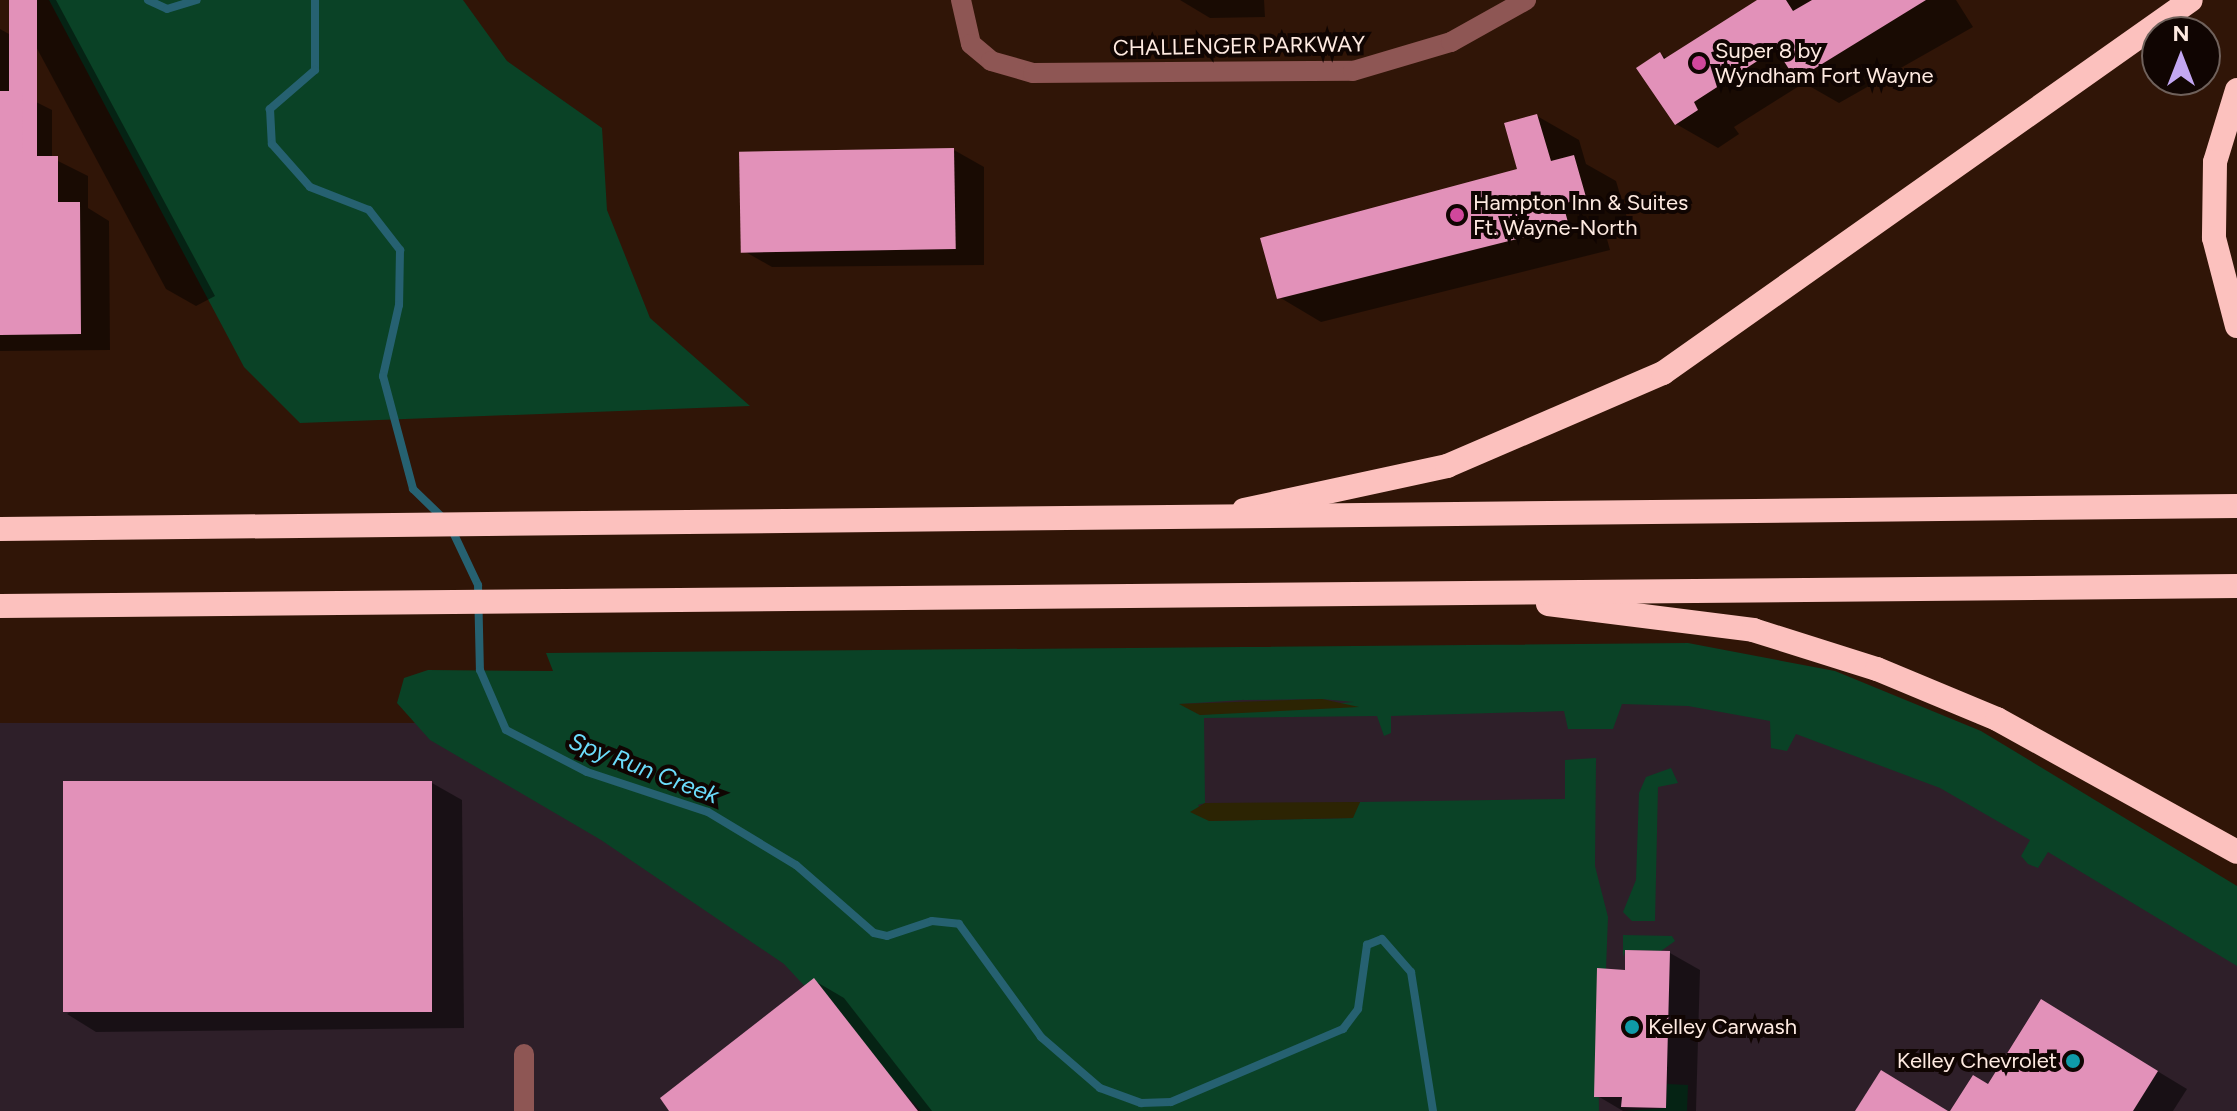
<!DOCTYPE html>
<style>
body{margin:0}
#map{position:relative;width:2237px;height:1111px;overflow:hidden;background:#301507;font-family:Figtree,sans-serif}
div>[style]{position:absolute}
.commercial>*{inset:0;background:#2e1f29}
.green>*{inset:0;background:#0a4226}
.sand>*{inset:0;background:#2c2403}
.shadow>*{inset:0;background:#0007}
.stream>*{height:8px;margin:-4px;padding:0 4px;transform-origin:4px;border-radius:4px;background:#266171}
.building>*{inset:0;background:#e291b9;transform-origin:0 0}
.minor>*{height:20px;margin:-10px;padding:0 10px;transform-origin:10px;border-radius:10px;background:#8e5654}
.tertiary>*{height:20px;margin:-10px;padding:0 10px;transform-origin:10px;border-radius:10px;background:#8e5654}
.motorway>*{height:24px;margin:-12px;padding:0 12px;transform-origin:12px;border-radius:12px;background:#fcc1be}
.dots>*{width:22px;height:22px;translate:-50% -50%;box-sizing:border-box;border:4px solid #100502;border-radius:50%}
span{translate:-50% -50%;white-space:nowrap;text-align:center;line-height:1.15;-webkit-text-stroke:8px #100502;paint-order:stroke}
.street-label{font-size:22px;color:#feeae1}
.poi-label{font-size:22px;color:#feeae1}
.left{translate:0 -50%;text-align:left}
.right{translate:-100% -50%;text-align:right}
.water-label{font-size:24px;color:#6bdcfb;font-style:italic}
.north{position:absolute;left:2141px;top:16px;width:80px;height:80px;box-sizing:border-box;background:#100502;border:2px solid #6f615b;border-radius:50%;rotate:0deg;font-size:22px;font-weight:700;line-height:32px;text-align:center;color:#feeae1}
.north::after{content:'';display:block;margin:auto;width:28px;height:36px;background:#c3a7f2;clip-path:polygon(50% 0,100% 100%,50% 72%,0 100%)}
</style>
<div id="map">
<div class="commercial">
<i style="clip-path:polygon(1715px 672px,2237px 917px,2237px 1111px,1064px 1111px,604px 720px)"></i>
<i style="clip-path:polygon(0 723px,466px 723px,768px 933px,921px 1111px,0 1111px)"></i>
</div>
<div class="green">
<i style="clip-path:polygon(49px 0,463px 0,507px 61px,602px 128px,607px 210px,650px 318px,750px 406px,300px 423px,244px 367px)"></i>
<i style="clip-path:polygon(evenodd,1688px 643px,1835px 671px,1981px 731px,2237px 886px,2237px 966px,2048px 852px,2038px 868px,2028px 864px,2021px 856px,2030px 840px,1940px 788px,1796px 734px,1787px 751px,1771px 748px,1770px 721px,1688px 706px,1622px 704px,1613px 729px,1568px 729px,1564px 711px,1391px 716px,1391px 733px,1384px 736px,1377px 716px,1204px 718px,1205px 803px,1198px 805px,1209px 821px,1352px 818px,1360px 802px,1565px 799px,1565px 760px,1596px 758px,1595px 866px,1608px 917px,1606px 969px,1597px 969px,1599px 1111px,921px 1111px,784px 964px,601px 840px,430px 740px,397px 703px,404px 678px,428px 670px,553px 671px,546px 653px,1688px 643px,1242px 700px,1322px 699px,1354px 702px,1200px 715px,1180px 704px,1242px 700px)"></i>
<i style="clip-path:polygon(1671px 768px,1678px 783px,1658px 787px,1655px 921px,1632px 921px,1623px 912px,1636px 880px,1639px 793px,1646px 777px)"></i>
<i style="clip-path:polygon(1623px 935px,1672px 936px,1675px 941px,1661px 951px,1626px 950px,1623px 957px)"></i>
<i style="clip-path:polygon(1667px 1084px,1688px 1085px,1687px 1111px,1624px 1111px,1666px 1108px)"></i>
</div>
<div class="sand">
<i style="clip-path:polygon(1322px 699px,1359px 707px,1200px 715px,1179px 704px)"></i>
<i style="clip-path:polygon(1360px 802px,1353px 818px,1209px 821px,1190px 812px,1205px 803px)"></i>
</div>
<div class="shadow">
<i style="clip-path:polygon(11px 0,56px 0,215px 296px,196px 306px,166px 289px)"></i>
<i style="clip-path:polygon(1264px 0,1265px 17px,1210px 18px,1180px 0)"></i>
<i style="clip-path:polygon(1760px 0,1956px 0,1973px 27px,1839px 103px,1804px 83px,1734px 127px,1739px 134px,1718px 148px,1676px 124px,1660px 54px,1668px 59px)"></i>
<i style="clip-path:polygon(0 29px,18px 39px,18px 93px,52px 110px,52px 158px,88px 176px,88px 208px,109px 221px,110px 350px,0 351px)"></i>
<i style="clip-path:polygon(1537px 116px,1579px 140px,1586px 164px,1616px 181px,1628px 221px,1604px 228px,1610px 250px,1321px 322px,1279px 297px,1520px 170px)"></i>
<i style="clip-path:polygon(954px 150px,984px 167px,984px 265px,772px 267px,742px 250px)"></i>
<i style="clip-path:polygon(432px 783px,462px 800px,464px 1028px,96px 1032px,67px 1014px)"></i>
<i style="clip-path:polygon(1670px 953px,1700px 970px,1696px 1111px,1623px 1111px,1596px 1095px,1627px 972px)"></i>
<i style="clip-path:polygon(815px 981px,844px 998px,932px 1111px,672px 1111px)"></i>
<i style="clip-path:polygon(2071px 1019px,2187px 1089px,2173px 1111px,1953px 1111px)"></i>
</div>
<div class="stream">
<i style="left:148px;top:0;width:21px;rotate:25deg"></i>
<i style="left:167px;top:9px;width:31px;rotate:-17deg"></i>
<i style="left:315px;top:0;width:70px;rotate:90deg"></i>
<i style="left:315px;top:70px;width:60px;rotate:139.1deg"></i>
<i style="left:270px;top:109px;width:35px;rotate:87deg"></i>
<i style="left:272px;top:144px;width:57px;rotate:48.5deg"></i>
<i style="left:310px;top:187px;width:63px;rotate:21.3deg"></i>
<i style="left:369px;top:210px;width:51px;rotate:52.2deg"></i>
<i style="left:400px;top:250px;width:55px;rotate:91deg"></i>
<i style="left:399px;top:305px;width:73px;rotate:102.7deg"></i>
<i style="left:383px;top:376px;width:117px;rotate:75.1deg"></i>
<i style="left:413px;top:489px;width:43px;rotate:44.1deg"></i>
<i style="left:452px;top:530px;width:61px;rotate:64.7deg"></i>
<i style="left:478px;top:585px;width:85px;rotate:88.7deg"></i>
<i style="left:480px;top:670px;width:65px;rotate:66.6deg"></i>
<i style="left:506px;top:730px;width:91px;rotate:27.4deg"></i>
<i style="left:587px;top:772px;width:127px;rotate:18.3deg"></i>
<i style="left:708px;top:812px;width:103px;rotate:31.1deg"></i>
<i style="left:796px;top:865px;width:103px;rotate:41.1deg"></i>
<i style="left:874px;top:933px;width:13px;rotate:13deg"></i>
<i style="left:887px;top:936px;width:47px;rotate:-18.4deg"></i>
<i style="left:932px;top:921px;width:27px;rotate:6deg"></i>
<i style="left:959px;top:924px;width:140px;rotate:54deg"></i>
<i style="left:1041px;top:1037px;width:78px;rotate:40.8deg"></i>
<i style="left:1100px;top:1088px;width:44px;rotate:20.1deg"></i>
<i style="left:1141px;top:1103px;width:30px;rotate:-2deg"></i>
<i style="left:1171px;top:1102px;width:187px;rotate:-23deg"></i>
<i style="left:1343px;top:1029px;width:25px;rotate:-53deg"></i>
<i style="left:1358px;top:1009px;width:65px;rotate:-82deg"></i>
<i style="left:1367px;top:945px;width:16px;rotate:-22deg"></i>
<i style="left:1382px;top:939px;width:44px;rotate:48.7deg"></i>
<i style="left:1411px;top:972px;width:141px;rotate:81deg"></i>
</div>
<div class="building">
<i style="left:9px;top:0;width:28px;height:329px"></i>
<i style="clip-path:polygon(1757px 0,1786px 0,1793px 11px,1812px 0,1926px 0,1796px 80px,1776px 49px,1694px 102px,1698px 110px,1675px 125px,1636px 68px,1660px 52px,1664px 59px)"></i>
<i style="clip-path:polygon(0 91px,22px 91px,23px 156px,58px 156px,58px 202px,80px 202px,81px 334px,0 335px)"></i>
<i style="clip-path:polygon(1537px 114px,1551px 161px,1574px 155px,1586px 197px,1563px 204px,1569px 226px,1277px 299px,1260px 238px,1517px 169px,1504px 123px)"></i>
<i style="left:954px;top:148px;width:101px;height:215px;rotate:89deg"></i>
<i style="left:432px;top:781px;width:231px;height:369px;rotate:90deg"></i>
<i style="clip-path:polygon(1625px 950px,1670px 951px,1666px 1108px,1621px 1107px,1622px 1097px,1594px 1097px,1597px 968px,1625px 970px)"></i>
<i style="clip-path:polygon(814px 978px,918px 1111px,669px 1111px,660px 1098px)"></i>
<i style="clip-path:polygon(2041px 999px,2158px 1071px,2133px 1111px,1950px 1111px,1973px 1075px,1988px 1084px)"></i>
<i style="clip-path:polygon(1881px 1070px,1948px 1111px,1855px 1111px)"></i>
</div>
<div class="minor">
<i style="left:961px;top:0;width:45px;rotate:77.2deg"></i>
<i style="left:971px;top:44px;width:26px;rotate:40deg"></i>
<i style="left:991px;top:61px;width:44px;rotate:15.9deg"></i>
<i style="left:1033px;top:73px;width:320px;rotate:-0.4deg"></i>
<i style="left:1353px;top:71px;width:102px;rotate:-16.5deg"></i>
<i style="left:1451px;top:42px;width:86px;rotate:-29.2deg"></i>
</div>
<div class="tertiary">
<i style="left:524px;top:1054px;width:57px;rotate:90deg"></i>
</div>
<div class="motorway">
<i style="left:2237px;top:90px;width:75px;rotate:107deg"></i>
<i style="left:2215px;top:162px;width:76px;rotate:90.8deg"></i>
<i style="left:2214px;top:238px;width:91px;rotate:75.4deg"></i>
<i style="left:1244px;top:510px;width:208px;rotate:-12.2deg"></i>
<i style="left:1447px;top:466px;width:235px;rotate:-23.3deg"></i>
<i style="left:1663px;top:373px;width:646px;rotate:-35.24deg"></i>
<i style="left:0;top:529px;width:2237px;rotate:-0.59deg"></i>
<i style="left:1548px;top:604px;width:207px;rotate:7.2deg"></i>
<i style="left:1753px;top:630px;width:130px;rotate:17.5deg"></i>
<i style="left:1877px;top:669px;width:130px;rotate:22.6deg"></i>
<i style="left:1997px;top:719px;width:274px;rotate:29deg"></i>
<i style="left:0;top:606px;width:2237px;rotate:-0.51deg"></i>
</div>
<div class="dots">
<i style="left:1699px;top:63px;background:#d1479c"></i>
<i style="left:1457px;top:215px;background:#d1479c"></i>
<i style="left:1632px;top:1027px;background:#0f9aa8"></i>
<i style="left:2073px;top:1061px;background:#0f9aa8"></i>
</div>
<div class="street-label">
<span style="left:1239px;top:46px;rotate:-1deg">CHALLENGER PARKWAY</span>
</div>
<div class="poi-label">
<span class="left" style="left:1715px;top:63px">Super 8 by<br>Wyndham Fort Wayne</span>
<span class="left" style="left:1473px;top:215px">Hampton Inn &amp; Suites<br>Ft. Wayne-North</span>
<span class="left" style="left:1648px;top:1027px">Kelley Carwash</span>
<span class="right" style="left:2057px;top:1061px">Kelley Chevrolet</span>
</div>
<div class="water-label">
<span style="left:644px;top:768px;rotate:21deg">Spy Run Creek</span>
</div>
<div class="north">N</div>
</div>
